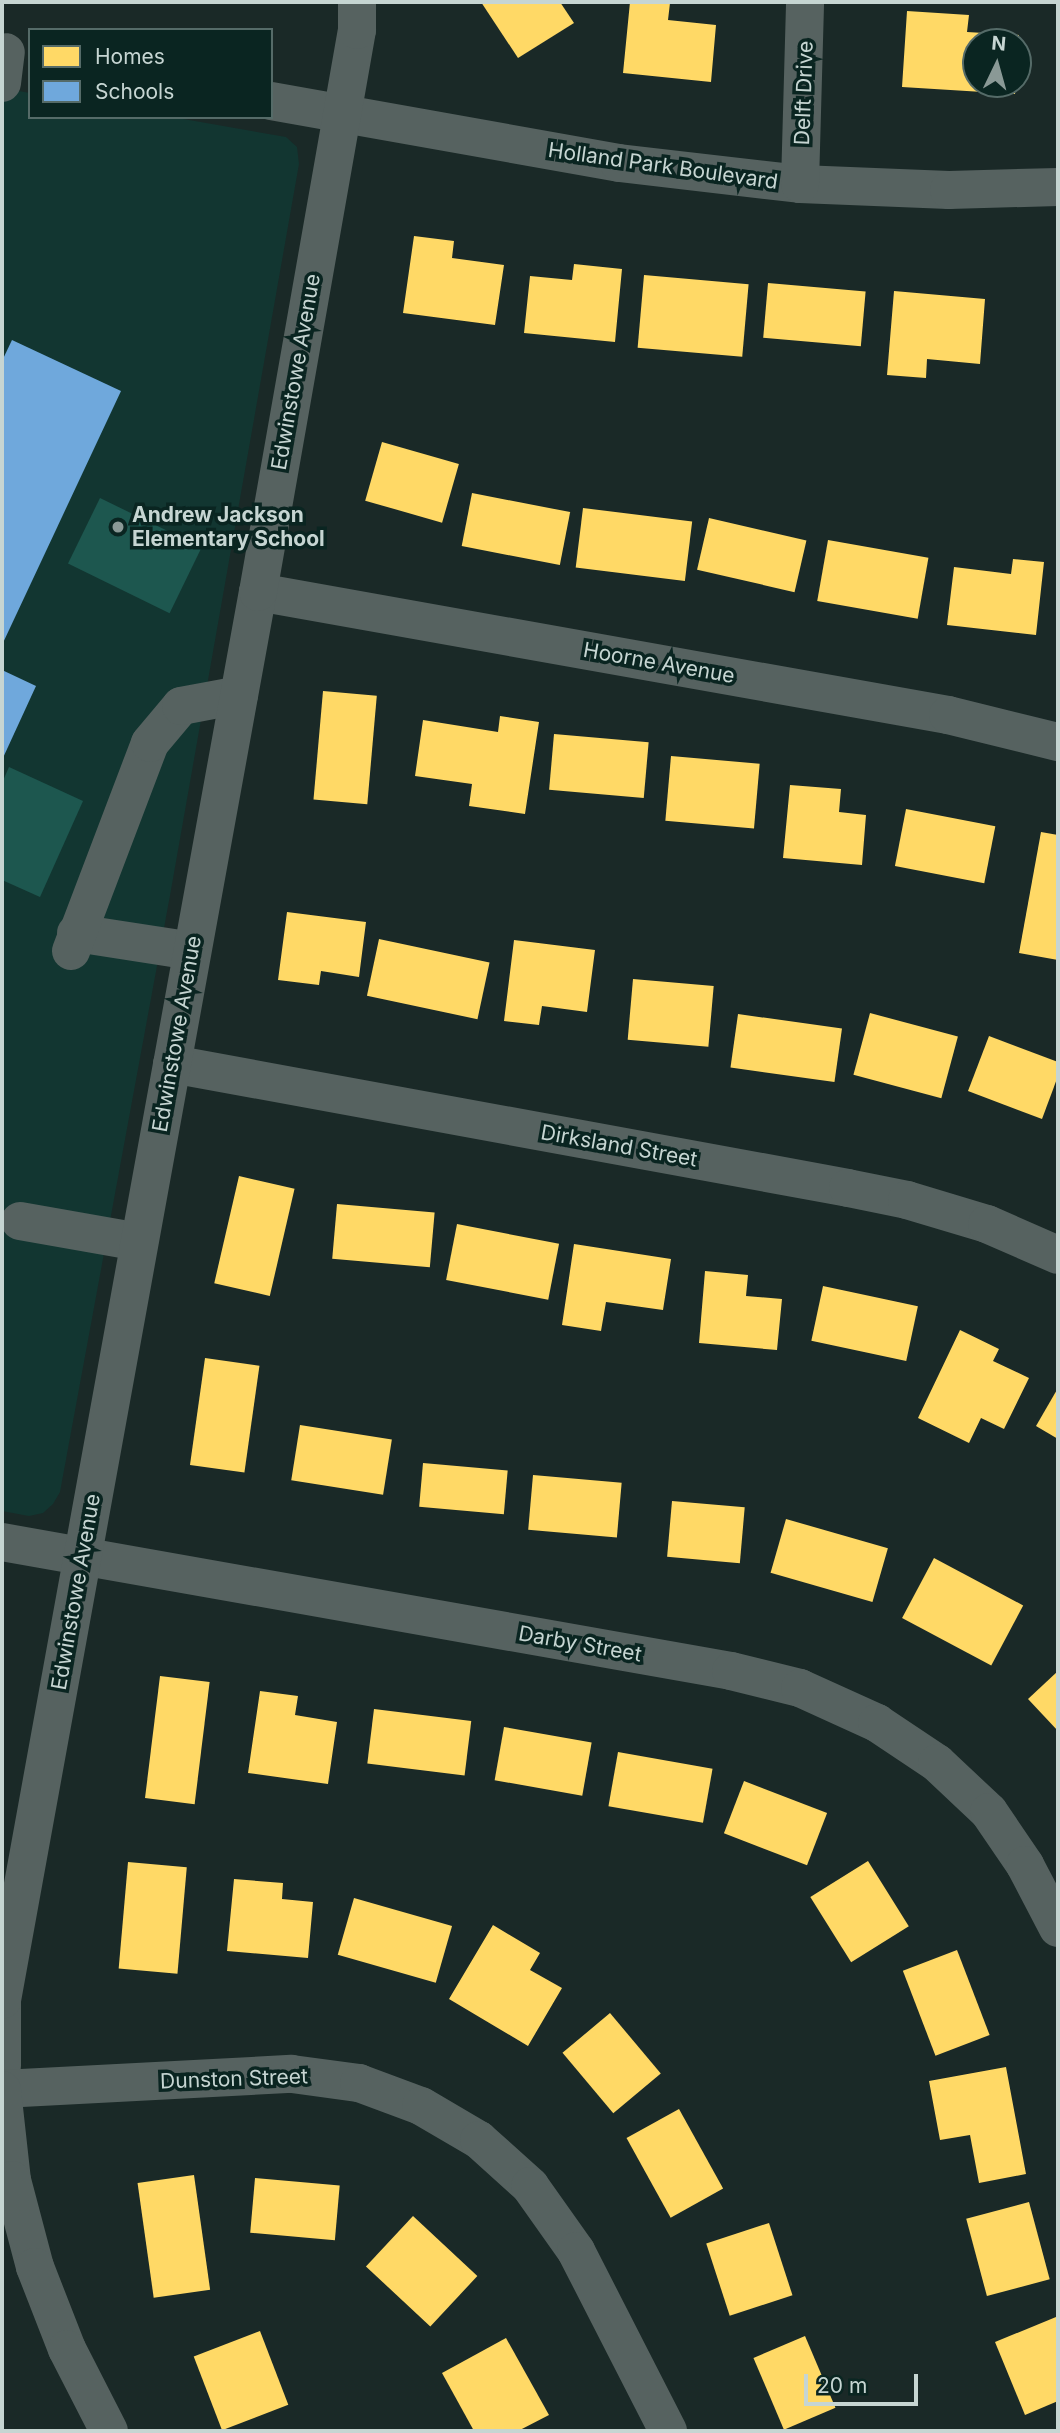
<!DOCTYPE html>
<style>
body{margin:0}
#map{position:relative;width:1060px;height:2433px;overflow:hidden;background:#1a2927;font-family:Inter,sans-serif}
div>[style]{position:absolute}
.built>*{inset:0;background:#123631}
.green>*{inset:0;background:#1d574f;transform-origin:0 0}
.homes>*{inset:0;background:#ffd966;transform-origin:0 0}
.schools>*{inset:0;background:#6fa8dc}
.minor>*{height:38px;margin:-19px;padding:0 19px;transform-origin:19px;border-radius:19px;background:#566260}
.dots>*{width:19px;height:19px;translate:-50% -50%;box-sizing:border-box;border:4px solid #0a2521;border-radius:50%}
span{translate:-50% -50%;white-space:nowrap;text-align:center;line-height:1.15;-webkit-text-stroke:7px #0a2521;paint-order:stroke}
.street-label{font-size:21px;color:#c6d5d2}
.poi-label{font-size:21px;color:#c6d5d2;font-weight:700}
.left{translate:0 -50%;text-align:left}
.frame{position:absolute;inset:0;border:4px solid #c6d5d2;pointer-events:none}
.legend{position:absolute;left:28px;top:28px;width:245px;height:91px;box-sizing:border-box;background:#0a2521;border:2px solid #556b68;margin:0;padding:9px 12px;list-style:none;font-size:21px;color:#c6d5d2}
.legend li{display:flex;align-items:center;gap:14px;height:35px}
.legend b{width:35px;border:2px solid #556b68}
.north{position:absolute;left:962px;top:28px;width:70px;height:70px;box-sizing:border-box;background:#0a2521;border:2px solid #556b68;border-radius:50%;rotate:5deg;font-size:19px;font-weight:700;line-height:28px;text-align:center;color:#c6d5d2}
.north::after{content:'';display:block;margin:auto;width:24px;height:32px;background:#8a9996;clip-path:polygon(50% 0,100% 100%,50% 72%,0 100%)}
.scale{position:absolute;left:804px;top:2374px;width:114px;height:32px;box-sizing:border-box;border:4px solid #c6d5d2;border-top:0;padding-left:9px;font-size:21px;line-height:24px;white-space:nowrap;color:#c6d5d2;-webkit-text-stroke:5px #0a2521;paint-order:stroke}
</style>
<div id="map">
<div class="built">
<i style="clip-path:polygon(2px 88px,30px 93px,30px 117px,172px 117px,286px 137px,297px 147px,299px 164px,171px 890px,60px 1492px,53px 1504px,43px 1513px,29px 1516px,2px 1511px)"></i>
</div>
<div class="green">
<i style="left:100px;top:498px;width:113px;height:73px;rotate:26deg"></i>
<i style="clip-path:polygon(9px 767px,83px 801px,40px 897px,2px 880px,2px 783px)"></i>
</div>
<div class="homes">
<i style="clip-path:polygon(481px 2px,560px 2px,574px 23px,518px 58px)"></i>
<i style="clip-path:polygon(630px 2px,670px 3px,668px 20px,716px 25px,711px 82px,623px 73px)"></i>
<i style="clip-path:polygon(907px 11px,969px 15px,967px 32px,1019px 35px,1018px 42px,976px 42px,976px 84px,1016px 84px,1015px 94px,902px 87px)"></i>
<i style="clip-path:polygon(414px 236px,454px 241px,452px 258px,504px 265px,495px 325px,403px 313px)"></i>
<i style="clip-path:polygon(574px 264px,622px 269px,615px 342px,524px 333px,530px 276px,572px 280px)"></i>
<i style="left:644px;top:275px;width:105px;height:73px;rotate:5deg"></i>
<i style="left:768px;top:283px;width:98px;height:55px;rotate:5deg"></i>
<i style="clip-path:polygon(894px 291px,985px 299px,980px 364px,927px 359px,926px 378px,887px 375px)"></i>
<i style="left:382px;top:442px;width:80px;height:61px;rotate:16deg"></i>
<i style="left:472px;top:493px;width:100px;height:54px;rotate:11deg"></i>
<i style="left:583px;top:508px;width:110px;height:60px;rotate:7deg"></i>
<i style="left:709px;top:518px;width:100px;height:53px;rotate:13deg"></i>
<i style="left:828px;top:540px;width:102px;height:62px;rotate:10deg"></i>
<i style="clip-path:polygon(1013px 559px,1044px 562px,1036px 635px,947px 625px,954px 567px,1011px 574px)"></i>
<i style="left:323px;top:691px;width:54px;height:109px;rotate:5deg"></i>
<i style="clip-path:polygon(500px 716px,539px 722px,525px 814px,469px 806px,472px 784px,415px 776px,423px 720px,498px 732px)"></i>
<i style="left:554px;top:734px;width:95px;height:56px;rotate:5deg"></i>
<i style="left:671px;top:756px;width:89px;height:65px;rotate:5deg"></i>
<i style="clip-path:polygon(790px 785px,841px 789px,839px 812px,866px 815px,862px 865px,783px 858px)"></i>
<i style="left:906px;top:809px;width:91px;height:58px;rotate:11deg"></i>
<i style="clip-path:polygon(1041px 832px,1058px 835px,1058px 960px,1019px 953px)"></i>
<i style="clip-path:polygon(287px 912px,366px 922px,359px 977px,321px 971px,319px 985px,278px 980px)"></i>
<i style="left:379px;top:939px;width:113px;height:58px;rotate:12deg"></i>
<i style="clip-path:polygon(514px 940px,595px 950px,587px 1012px,542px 1006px,539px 1025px,504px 1021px)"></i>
<i style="left:633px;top:979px;width:81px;height:61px;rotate:5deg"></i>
<i style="left:870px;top:1013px;width:91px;height:64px;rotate:15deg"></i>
<i style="left:738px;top:1014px;width:105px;height:54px;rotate:8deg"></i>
<i style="clip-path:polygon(989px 1036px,1058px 1062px,1058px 1076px,1042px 1119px,968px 1091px)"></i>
<i style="left:239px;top:1176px;width:57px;height:110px;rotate:13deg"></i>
<i style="left:337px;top:1204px;width:98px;height:55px;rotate:5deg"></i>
<i style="left:457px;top:1224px;width:104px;height:57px;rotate:11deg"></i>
<i style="clip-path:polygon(574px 1244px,671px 1259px,663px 1310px,606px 1302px,601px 1331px,562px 1325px)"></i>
<i style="clip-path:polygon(705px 1271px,748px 1275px,746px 1296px,782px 1299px,777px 1350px,699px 1343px)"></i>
<i style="left:823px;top:1286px;width:97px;height:56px;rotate:12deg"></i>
<i style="clip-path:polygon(960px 1330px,999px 1349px,993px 1361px,1029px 1378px,1004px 1429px,981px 1418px,969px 1443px,918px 1418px)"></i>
<i style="left:205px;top:1358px;width:55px;height:108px;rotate:8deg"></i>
<i style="clip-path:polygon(1058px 1388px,1058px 1439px,1036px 1426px)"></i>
<i style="left:300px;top:1425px;width:93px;height:56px;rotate:9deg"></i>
<i style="left:423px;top:1463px;width:85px;height:44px;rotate:5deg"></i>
<i style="left:533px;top:1475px;width:89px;height:55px;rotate:5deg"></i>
<i style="left:672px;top:1501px;width:73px;height:56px;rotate:5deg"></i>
<i style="left:786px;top:1519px;width:106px;height:56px;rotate:16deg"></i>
<i style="left:934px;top:1558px;width:101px;height:68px;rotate:28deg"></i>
<i style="clip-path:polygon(1058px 1671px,1058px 1731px,1028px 1699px)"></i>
<i style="left:160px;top:1676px;width:50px;height:123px;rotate:7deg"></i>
<i style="clip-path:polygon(260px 1691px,298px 1696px,295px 1715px,337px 1722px,328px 1784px,248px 1773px)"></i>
<i style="left:374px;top:1709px;width:98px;height:55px;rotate:7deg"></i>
<i style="left:504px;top:1727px;width:89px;height:54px;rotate:10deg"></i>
<i style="left:618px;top:1752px;width:96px;height:55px;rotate:10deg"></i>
<i style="left:744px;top:1781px;width:89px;height:56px;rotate:21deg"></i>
<i style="left:868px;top:1861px;width:77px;height:68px;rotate:58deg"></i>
<i style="left:128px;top:1862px;width:59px;height:107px;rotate:5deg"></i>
<i style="clip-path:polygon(234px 1879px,283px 1883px,282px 1899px,313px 1902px,308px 1958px,227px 1951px)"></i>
<i style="left:354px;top:1898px;width:102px;height:59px;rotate:16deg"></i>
<i style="clip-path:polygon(493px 1925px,540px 1953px,530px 1970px,562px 1988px,528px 2046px,449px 1999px)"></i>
<i style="left:957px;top:1950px;width:91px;height:58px;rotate:69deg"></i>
<i style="left:610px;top:2013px;width:79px;height:62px;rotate:50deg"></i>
<i style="clip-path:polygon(1006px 2067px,1026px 2174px,979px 2183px,970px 2135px,940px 2140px,929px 2081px)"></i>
<i style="left:679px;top:2109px;width:91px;height:60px;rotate:61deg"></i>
<i style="left:194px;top:2175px;width:116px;height:57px;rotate:82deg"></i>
<i style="left:255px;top:2178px;width:85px;height:55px;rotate:5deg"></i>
<i style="left:1029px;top:2202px;width:80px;height:65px;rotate:75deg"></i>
<i style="left:413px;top:2216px;width:88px;height:69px;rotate:43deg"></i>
<i style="left:769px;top:2223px;width:76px;height:66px;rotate:72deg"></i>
<i style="clip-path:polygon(1056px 2317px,1058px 2401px,1025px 2415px,995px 2342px)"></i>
<i style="left:260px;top:2331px;width:79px;height:71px;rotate:69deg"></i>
<i style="left:805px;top:2336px;width:78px;height:56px;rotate:67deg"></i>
<i style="clip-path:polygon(506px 2338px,549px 2415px,518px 2431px,474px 2431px,442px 2373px)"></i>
</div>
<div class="schools">
<i style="clip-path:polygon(12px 340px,121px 391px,2px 645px,2px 361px)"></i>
<i style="clip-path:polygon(2px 670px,36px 686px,2px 760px)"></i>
</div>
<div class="minor">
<i style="left:2px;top:83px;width:31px;rotate:-83deg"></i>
<i style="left:271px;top:101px;width:353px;rotate:10.1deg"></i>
<i style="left:619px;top:163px;width:182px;rotate:6.6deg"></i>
<i style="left:800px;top:184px;width:149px;rotate:2.3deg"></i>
<i style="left:949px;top:190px;width:109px;rotate:-1.6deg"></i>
<i style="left:800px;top:184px;width:182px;rotate:-88.4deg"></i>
<i style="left:258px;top:592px;width:701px;rotate:10.11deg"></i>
<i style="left:948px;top:715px;width:113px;rotate:13.8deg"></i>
<i style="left:76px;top:933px;width:117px;rotate:8.8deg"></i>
<i style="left:71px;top:951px;width:222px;rotate:-69.2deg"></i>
<i style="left:150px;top:743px;width:48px;rotate:-50deg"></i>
<i style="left:181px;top:706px;width:59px;rotate:-10.7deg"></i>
<i style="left:172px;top:1064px;width:687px;rotate:10.39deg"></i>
<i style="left:848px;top:1188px;width:60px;rotate:11.5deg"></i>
<i style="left:907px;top:1200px;width:84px;rotate:16.7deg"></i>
<i style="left:987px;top:1224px;width:77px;rotate:23.6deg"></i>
<i style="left:20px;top:1221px;width:121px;rotate:10deg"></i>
<i style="left:2px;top:1542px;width:740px;rotate:10.03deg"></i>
<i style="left:731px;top:1671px;width:71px;rotate:13.8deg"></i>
<i style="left:800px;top:1688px;width:85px;rotate:24.4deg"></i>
<i style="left:877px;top:1723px;width:72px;rotate:33.7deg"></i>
<i style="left:937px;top:1763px;width:71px;rotate:43.3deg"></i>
<i style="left:989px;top:1812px;width:64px;rotate:55.8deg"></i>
<i style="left:1025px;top:1865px;width:71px;rotate:62.4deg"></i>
<i style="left:2px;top:2066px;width:66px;rotate:-90deg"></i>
<i style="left:2px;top:2000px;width:1431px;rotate:-79.7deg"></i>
<i style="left:258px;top:592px;width:571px;rotate:-80.01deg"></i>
<i style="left:357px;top:30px;width:28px;rotate:-90deg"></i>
<i style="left:2px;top:2089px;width:290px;rotate:-3deg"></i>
<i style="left:292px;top:2074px;width:68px;rotate:7.7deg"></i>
<i style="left:359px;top:2083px;width:66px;rotate:20.4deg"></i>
<i style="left:421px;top:2106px;width:67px;rotate:30.4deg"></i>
<i style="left:479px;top:2140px;width:69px;rotate:42deg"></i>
<i style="left:530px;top:2186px;width:80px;rotate:54.7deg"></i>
<i style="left:576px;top:2251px;width:202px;rotate:62.9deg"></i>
<i style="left:2px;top:2090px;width:91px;rotate:83.7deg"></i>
<i style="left:12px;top:2180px;width:90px;rotate:75.2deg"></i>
<i style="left:35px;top:2267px;width:88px;rotate:68.7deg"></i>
<i style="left:67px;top:2349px;width:92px;rotate:62.9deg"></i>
</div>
<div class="dots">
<i style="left:118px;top:527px;background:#8a9996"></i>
</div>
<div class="street-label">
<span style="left:804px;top:93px;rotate:-88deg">Delft Drive</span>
<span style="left:663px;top:166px;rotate:8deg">Holland Park Boulevard</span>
<span style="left:296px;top:372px;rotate:-80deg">Edwinstowe Avenue</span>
<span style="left:659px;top:663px;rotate:10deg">Hoorne Avenue</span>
<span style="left:177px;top:1034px;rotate:-80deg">Edwinstowe Avenue</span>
<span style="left:619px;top:1146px;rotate:10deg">Dirksland Street</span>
<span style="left:76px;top:1592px;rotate:-80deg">Edwinstowe Avenue</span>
<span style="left:580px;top:1644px;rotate:10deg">Darby Street</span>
<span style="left:234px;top:2079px;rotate:-2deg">Dunston Street</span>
</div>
<div class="poi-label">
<span class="left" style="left:132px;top:527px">Andrew Jackson<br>Elementary School</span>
</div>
<div class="frame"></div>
<ul class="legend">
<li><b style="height:19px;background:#ffd966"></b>Homes</li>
<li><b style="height:19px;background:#6fa8dc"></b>Schools</li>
</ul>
<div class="north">N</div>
<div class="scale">20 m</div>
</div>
